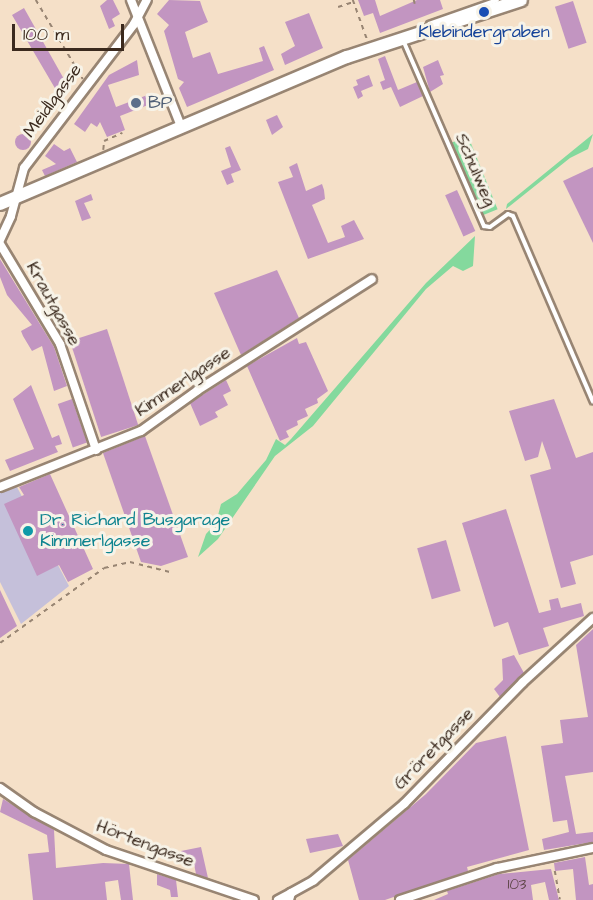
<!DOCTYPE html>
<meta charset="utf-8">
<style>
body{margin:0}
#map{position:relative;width:593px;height:900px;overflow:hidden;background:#f5e0c8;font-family:"Architects Daughter",sans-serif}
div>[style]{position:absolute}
.industrial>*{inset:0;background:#c5c0da}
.green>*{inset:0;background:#84d99d;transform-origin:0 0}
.building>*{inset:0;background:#c295c1;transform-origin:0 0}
.round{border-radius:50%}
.path>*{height:1.5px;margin-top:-0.75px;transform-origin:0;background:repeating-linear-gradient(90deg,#988573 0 4.5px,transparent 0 9px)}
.roads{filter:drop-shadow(2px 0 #988573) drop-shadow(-2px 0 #988573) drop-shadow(0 2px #988573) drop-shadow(0 -2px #988573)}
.lane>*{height:4px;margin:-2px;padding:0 2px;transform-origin:2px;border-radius:2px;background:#fff}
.street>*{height:8px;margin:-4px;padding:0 4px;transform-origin:4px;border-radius:4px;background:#fff}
.secondary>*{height:12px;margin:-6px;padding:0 6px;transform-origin:6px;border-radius:6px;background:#fff}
.dots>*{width:16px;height:16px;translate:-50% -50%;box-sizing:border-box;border:3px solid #f7f3e8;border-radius:50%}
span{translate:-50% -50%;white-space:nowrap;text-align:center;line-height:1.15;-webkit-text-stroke:6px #f7f3e8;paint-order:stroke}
.number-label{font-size:15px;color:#5d4547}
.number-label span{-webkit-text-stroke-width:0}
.transit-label{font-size:18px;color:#164399}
.street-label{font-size:18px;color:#3b2a1e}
.service-label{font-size:18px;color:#4e5e75}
.left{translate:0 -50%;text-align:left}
.culture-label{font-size:18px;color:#0d838f}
.scale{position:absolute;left:12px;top:24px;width:112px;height:27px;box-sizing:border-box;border:3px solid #3b2a1e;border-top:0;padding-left:8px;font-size:18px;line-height:21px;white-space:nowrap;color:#3b2a1e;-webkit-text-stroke:4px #f7f3e8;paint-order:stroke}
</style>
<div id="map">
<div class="industrial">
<i style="clip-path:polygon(17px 487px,69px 586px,21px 624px,0 582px,0 491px)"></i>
</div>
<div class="green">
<i style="clip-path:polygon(593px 134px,588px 149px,570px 158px,506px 209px,507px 204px)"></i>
<i style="left:468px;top:136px;width:79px;height:18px;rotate:68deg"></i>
<i style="clip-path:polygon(475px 236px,473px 266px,463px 271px,453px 266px,426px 289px,313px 426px,275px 456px,218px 539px,198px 557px,206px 534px,216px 523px,221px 504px,237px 494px,266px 460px,276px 439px,285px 445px,291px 439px,426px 283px)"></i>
</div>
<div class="building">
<i style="clip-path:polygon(107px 0,113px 0,120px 14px,112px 19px,115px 26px,109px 29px,100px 6px)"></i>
<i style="clip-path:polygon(169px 0,200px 1px,203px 10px,208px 22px,185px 32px,193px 58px,210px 52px,218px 74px,263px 61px,259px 48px,264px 46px,274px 70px,187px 107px,179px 88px,184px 82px,178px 79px,164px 31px,169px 25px,157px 14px)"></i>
<i style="clip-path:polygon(358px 0,375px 0,380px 16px,417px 0,440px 0,443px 9px,380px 33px,373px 13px,364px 16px)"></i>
<i style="left:573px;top:1px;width:44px;height:19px;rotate:72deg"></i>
<i style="clip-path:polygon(24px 8px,69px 88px,53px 112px,45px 107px,56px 90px,12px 15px)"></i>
<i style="clip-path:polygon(309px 13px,323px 48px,285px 65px,281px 54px,295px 46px,285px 22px)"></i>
<i style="clip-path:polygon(385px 56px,398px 90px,417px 82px,423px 96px,400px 107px,391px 87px,383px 90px,380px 82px,385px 80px,378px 59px)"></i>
<i style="clip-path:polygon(137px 60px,139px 75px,108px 85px,116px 107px,150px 94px,153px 103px,120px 116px,125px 130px,107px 137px,100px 122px,97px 127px,91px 123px,85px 132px,74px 124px,109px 75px)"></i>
<i style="clip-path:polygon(438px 60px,444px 75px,440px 76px,443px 84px,430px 92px,423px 67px)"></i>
<i style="clip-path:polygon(369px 75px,373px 86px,361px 91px,363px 96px,358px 99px,353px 87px,358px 85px,356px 80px)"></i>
<i style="clip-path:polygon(277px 115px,283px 127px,272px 135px,266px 120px)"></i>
<i class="round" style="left:15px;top:134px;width:16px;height:16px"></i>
<i style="clip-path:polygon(54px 144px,64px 151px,70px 148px,77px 162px,45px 176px,42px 170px,56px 164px,45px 156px)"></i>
<i style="clip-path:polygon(230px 146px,241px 170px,231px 174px,234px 182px,227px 185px,221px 171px,231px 167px,225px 148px)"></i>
<i style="clip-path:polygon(297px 163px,306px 191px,322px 184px,324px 190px,325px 199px,312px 205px,328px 243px,345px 237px,341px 226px,354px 220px,364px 239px,308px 259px,278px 182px,293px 177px,289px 167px)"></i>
<i style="clip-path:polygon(593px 167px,593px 243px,563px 181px)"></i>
<i style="left:457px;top:190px;width:45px;height:13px;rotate:66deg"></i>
<i style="clip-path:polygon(91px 194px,93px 200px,84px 203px,91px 218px,82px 221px,75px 201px)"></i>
<i style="clip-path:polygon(0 259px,54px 347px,67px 386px,54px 391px,42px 346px,32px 351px,23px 336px,21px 331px,32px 325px,7px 295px,0 277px)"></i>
<i style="clip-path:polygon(277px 270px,299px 318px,241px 355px,214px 293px)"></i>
<i style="left:107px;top:329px;width:101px;height:39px;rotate:72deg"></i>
<i style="clip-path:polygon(297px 338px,299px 344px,306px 342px,328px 391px,317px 399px,318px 403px,305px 409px,308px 416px,297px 421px,298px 425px,286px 431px,289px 437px,280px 441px,247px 366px)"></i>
<i style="clip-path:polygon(226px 380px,231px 391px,223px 395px,228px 405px,215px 412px,218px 417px,200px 426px,190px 403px)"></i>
<i style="clip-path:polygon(31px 385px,52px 438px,59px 435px,62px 444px,55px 446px,58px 452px,10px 471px,5px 460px,34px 449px,13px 399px)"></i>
<i style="left:72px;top:399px;width:46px;height:15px;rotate:71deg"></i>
<i style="clip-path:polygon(554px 399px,576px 458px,593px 452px,593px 555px,570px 562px,576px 584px,561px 588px,530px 475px,551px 469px,549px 461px,542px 441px,538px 457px,525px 461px,509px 411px)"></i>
<i style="clip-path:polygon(145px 436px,188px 557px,161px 566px,141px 562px,103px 453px)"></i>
<i style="clip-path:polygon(50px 474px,93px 569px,68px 582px,59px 565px,37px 576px,4px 504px,24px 495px,19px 487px)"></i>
<i style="clip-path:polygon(506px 509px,539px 613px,551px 610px,549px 600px,558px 598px,561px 608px,581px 603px,584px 616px,543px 628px,549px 646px,519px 655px,508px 622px,494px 627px,462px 523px)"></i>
<i style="left:446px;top:540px;width:53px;height:30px;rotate:74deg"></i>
<i style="clip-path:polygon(0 590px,17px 626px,0 638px)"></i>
<i style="clip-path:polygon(593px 629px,593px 772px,565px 776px,576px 834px,593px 832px,593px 842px,544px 850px,542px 839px,569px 832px,567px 820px,553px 822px,541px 746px,563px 743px,560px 720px,588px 717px,576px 645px)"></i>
<i style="clip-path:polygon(514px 655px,524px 673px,500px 697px,494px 689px,503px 680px,502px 659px)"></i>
<i style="clip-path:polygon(506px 736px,529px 850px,467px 867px,468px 871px,385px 900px,359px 900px,348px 860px,426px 794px,476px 743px)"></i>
<i style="clip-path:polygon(3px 799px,54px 830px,56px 868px,103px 863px,129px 864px,133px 900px,121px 900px,118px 880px,105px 882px,107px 900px,33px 900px,28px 854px,49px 852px,47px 835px,0 812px)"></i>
<i style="clip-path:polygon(338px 834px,343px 846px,310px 853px,306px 839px)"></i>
<i style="clip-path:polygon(201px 847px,208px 878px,196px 874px,193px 859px,184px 861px,181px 851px)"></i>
<i style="clip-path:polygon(585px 857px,589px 885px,593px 884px,593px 900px,576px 900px,573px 869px,555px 871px,554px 863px)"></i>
<i style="clip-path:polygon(551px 869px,559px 900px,549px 900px,545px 882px,531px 885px,533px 900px,434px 900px,448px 894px,447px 891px,499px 874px)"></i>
<i style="clip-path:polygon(157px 874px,176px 880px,178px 897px,171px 897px,170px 890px,157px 885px)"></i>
</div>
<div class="path">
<i style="left:36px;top:0;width:92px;rotate:59.3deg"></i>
<i style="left:353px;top:0;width:41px;rotate:70.3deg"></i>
<i style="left:414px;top:0;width:4px;rotate:76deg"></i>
<i style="left:338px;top:7px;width:16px;rotate:-18deg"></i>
<i style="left:103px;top:150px;width:9px;rotate:-84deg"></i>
<i style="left:104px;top:141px;width:20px;rotate:-24deg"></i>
<i style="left:0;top:643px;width:128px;rotate:-35.8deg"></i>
<i style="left:104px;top:568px;width:27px;rotate:-13deg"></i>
<i style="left:130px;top:562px;width:41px;rotate:14deg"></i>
<i style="left:555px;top:871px;width:29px;rotate:80deg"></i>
</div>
<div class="roads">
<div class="lane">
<i style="left:429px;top:24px;width:72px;rotate:-19.4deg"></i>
<i style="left:403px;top:40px;width:203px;rotate:66.5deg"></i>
<i style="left:484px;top:226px;width:6px;rotate:9deg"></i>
<i style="left:490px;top:227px;width:22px;rotate:-36deg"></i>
<i style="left:508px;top:214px;width:5px;rotate:22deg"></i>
<i style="left:513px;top:216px;width:202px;rotate:66.7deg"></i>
</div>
<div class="street">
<i style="left:131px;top:0;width:136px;rotate:68.4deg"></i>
<i style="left:0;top:240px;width:26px;rotate:-65deg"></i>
<i style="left:11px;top:216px;width:50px;rotate:-74.8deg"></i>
<i style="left:24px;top:168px;width:181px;rotate:-52.6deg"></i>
<i style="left:134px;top:24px;width:27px;rotate:-62deg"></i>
<i style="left:0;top:244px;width:117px;rotate:59deg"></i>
<i style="left:60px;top:344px;width:112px;rotate:71.2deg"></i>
<i style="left:0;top:487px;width:152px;rotate:-21.7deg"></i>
<i style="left:141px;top:431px;width:70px;rotate:-35.7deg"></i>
<i style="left:198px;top:390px;width:206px;rotate:-32.5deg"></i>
<i style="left:0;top:788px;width:42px;rotate:35.2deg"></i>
<i style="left:34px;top:812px;width:81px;rotate:27.8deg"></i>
<i style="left:106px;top:850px;width:156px;rotate:18.7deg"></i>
<i style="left:278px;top:900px;width:15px;rotate:-28deg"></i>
<i style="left:289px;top:900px;width:7px;rotate:-74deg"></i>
<i style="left:291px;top:893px;width:26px;rotate:-29deg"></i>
<i style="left:314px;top:880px;width:118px;rotate:-40.2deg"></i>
<i style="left:404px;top:804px;width:170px;rotate:-45.7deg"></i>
<i style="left:523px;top:682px;width:95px;rotate:-42.4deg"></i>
<i style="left:400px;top:900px;width:102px;rotate:-18.3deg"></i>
<i style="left:497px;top:868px;width:98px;rotate:-11.8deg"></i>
</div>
<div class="secondary">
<i style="left:0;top:204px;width:377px;rotate:-23deg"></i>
<i style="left:347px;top:57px;width:183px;rotate:-18.1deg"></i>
</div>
</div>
<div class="dots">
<i style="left:484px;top:12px;background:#1a4fb4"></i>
<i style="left:136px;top:103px;background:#5c6f8a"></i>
<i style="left:28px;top:531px;background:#0f9aa8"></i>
</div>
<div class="number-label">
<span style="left:517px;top:885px">103</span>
</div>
<div class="transit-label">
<span style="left:484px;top:32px">Klebindergraben</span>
</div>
<div class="street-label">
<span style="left:53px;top:101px;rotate:-54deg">Meidlgasse</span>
<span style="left:475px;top:170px;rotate:67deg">Schulweg</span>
<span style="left:53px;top:304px;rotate:61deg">Krautgasse</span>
<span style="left:183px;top:382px;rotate:-34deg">Kimmerlgasse</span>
<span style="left:434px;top:749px;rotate:-46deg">Gröretgasse</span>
<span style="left:145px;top:844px;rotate:21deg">Hörtengasse</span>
</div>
<div class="service-label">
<span class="left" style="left:148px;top:103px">BP</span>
</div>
<div class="culture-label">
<span class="left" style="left:40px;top:531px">Dr. Richard Busgarage<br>Kimmerlgasse</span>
</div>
<div class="scale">100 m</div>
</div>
